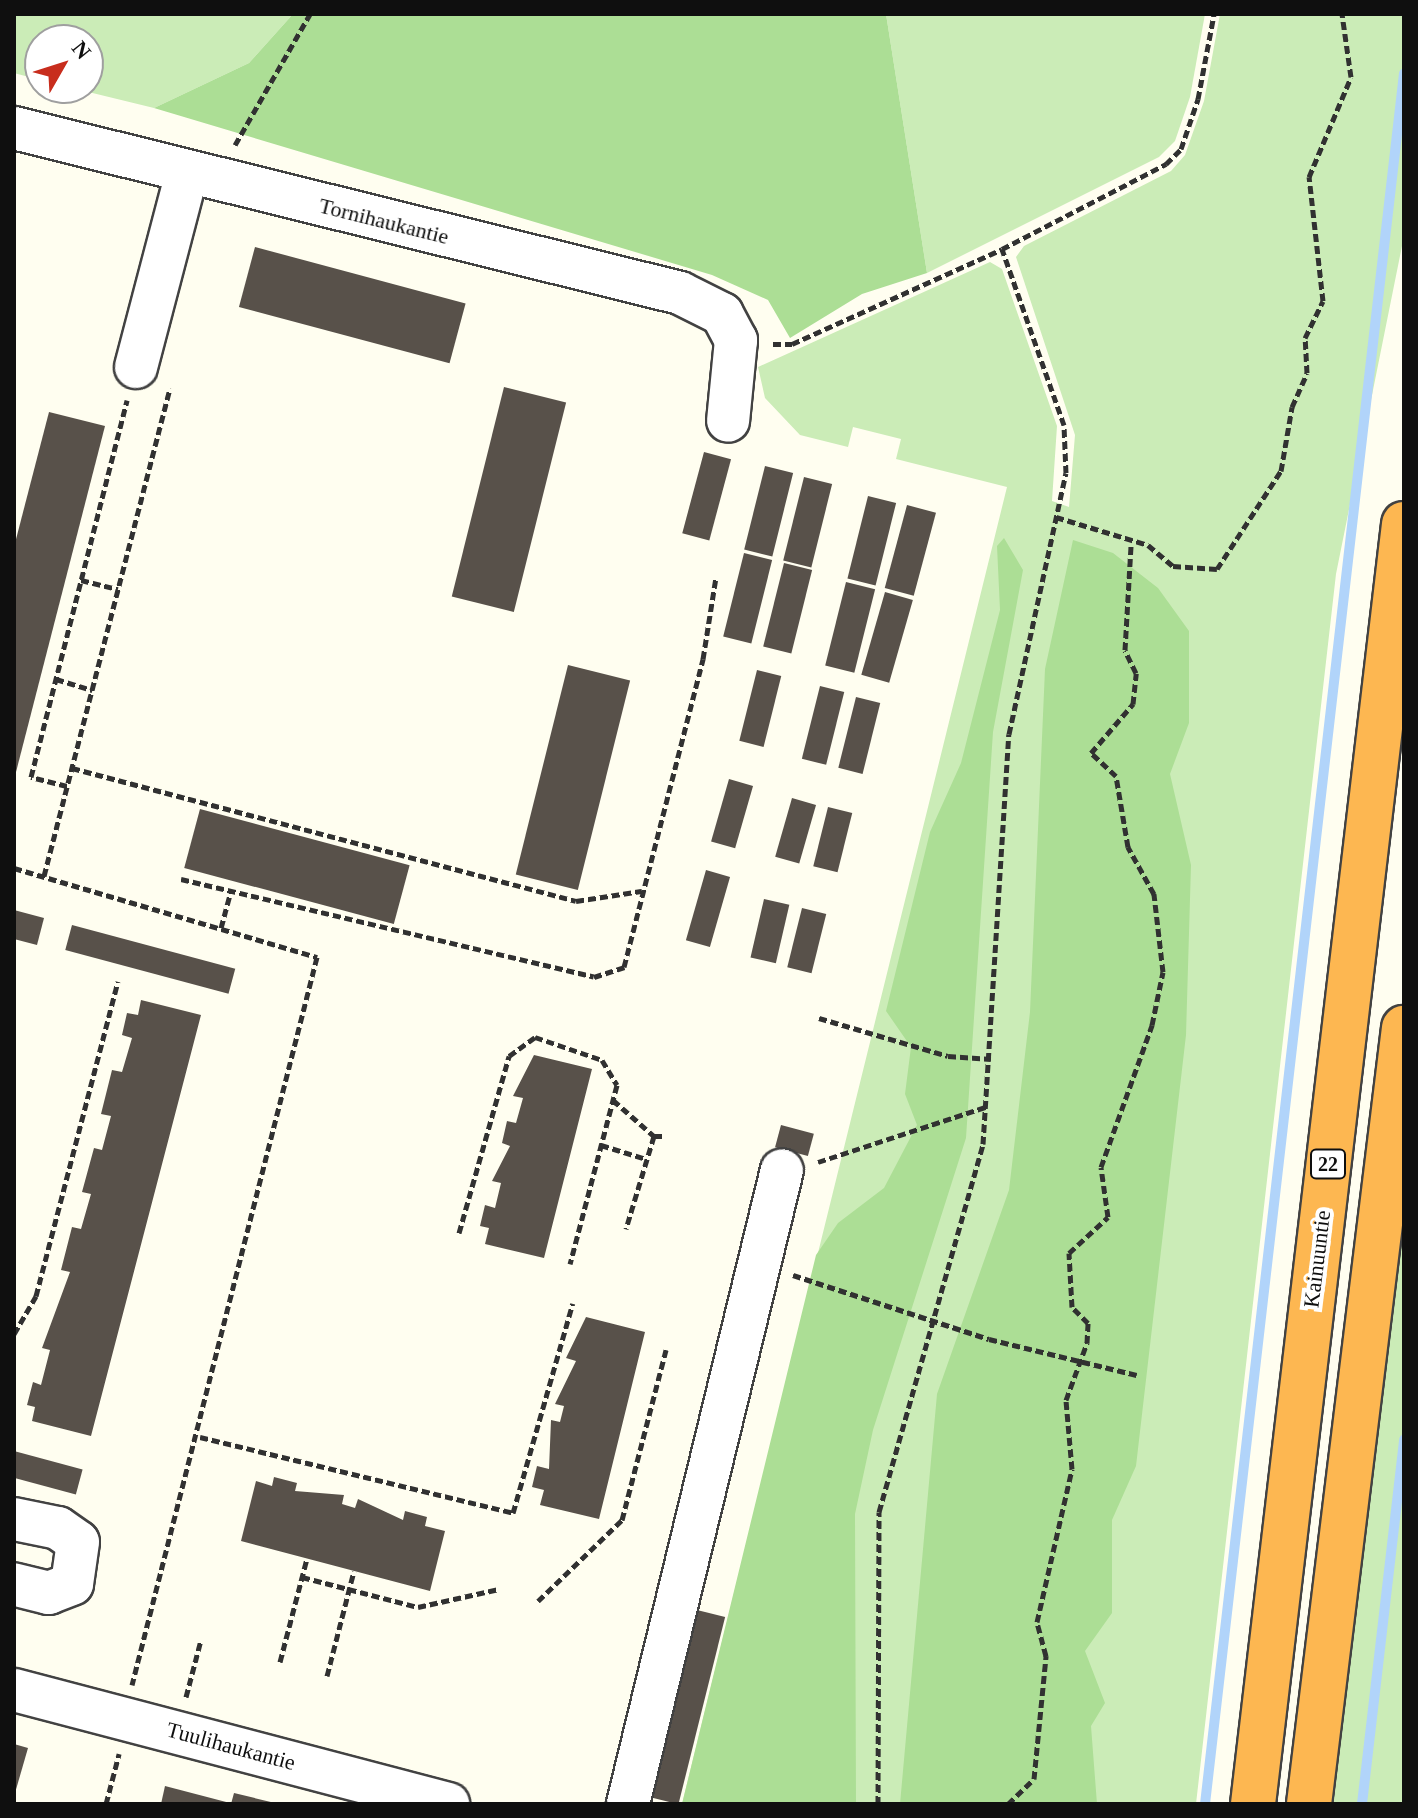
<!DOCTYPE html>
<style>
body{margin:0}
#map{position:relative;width:1418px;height:1818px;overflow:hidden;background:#fffef0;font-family:Georgia,serif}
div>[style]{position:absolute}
.green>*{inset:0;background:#cbecb7}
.forest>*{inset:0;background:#acde95}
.stream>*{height:10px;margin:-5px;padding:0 5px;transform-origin:5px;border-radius:5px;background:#b1d4fa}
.building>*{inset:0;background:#58514a;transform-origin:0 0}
.path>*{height:5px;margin-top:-2.5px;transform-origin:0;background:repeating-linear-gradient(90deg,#313131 0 8px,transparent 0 12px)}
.roads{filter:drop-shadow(2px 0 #424242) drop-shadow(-2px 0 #424242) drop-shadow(0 2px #424242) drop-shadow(0 -2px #424242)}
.minor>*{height:42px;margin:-21px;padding:0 21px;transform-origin:21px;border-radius:21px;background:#fff}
.highway>*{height:44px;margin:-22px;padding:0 22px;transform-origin:22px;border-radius:22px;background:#fdb751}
span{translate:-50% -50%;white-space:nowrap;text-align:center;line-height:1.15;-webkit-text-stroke:8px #fff;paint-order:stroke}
.shield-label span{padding:2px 6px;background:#fff;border:2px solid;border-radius:6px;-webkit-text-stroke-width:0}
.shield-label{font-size:20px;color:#0f0f0f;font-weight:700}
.street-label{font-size:22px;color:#0f0f0f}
.frame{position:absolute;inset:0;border:16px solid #0f0f0f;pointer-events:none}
.north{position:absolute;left:24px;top:24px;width:80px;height:80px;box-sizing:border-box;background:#fff;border:2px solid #9f9f9f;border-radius:50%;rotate:51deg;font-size:22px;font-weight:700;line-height:32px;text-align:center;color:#0f0f0f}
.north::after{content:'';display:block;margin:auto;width:28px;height:36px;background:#c82d1d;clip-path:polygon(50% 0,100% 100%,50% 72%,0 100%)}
</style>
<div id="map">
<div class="green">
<i style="clip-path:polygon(14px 14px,293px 14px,249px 63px,154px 108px,72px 88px,88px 88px,88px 40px,40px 40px,40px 80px,14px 73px)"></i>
<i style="clip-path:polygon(886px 14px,1205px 14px,1190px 97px,1175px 141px,1159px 157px,927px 273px)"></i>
<i style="clip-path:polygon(1220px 14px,1404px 14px,1404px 236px,1336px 574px,1196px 1804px,682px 1804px,1007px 487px,896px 459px,901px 439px,853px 427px,848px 447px,800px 435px,765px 398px,758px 367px,990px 262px,1002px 269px,1057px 426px,1052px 501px,1069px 507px,1075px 435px,1016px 257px,1024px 246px,1171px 171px,1185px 155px,1204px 101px)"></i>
<i style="clip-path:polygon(1404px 1158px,1404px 1804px,1328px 1804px)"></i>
</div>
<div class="forest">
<i style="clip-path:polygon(293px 14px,886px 14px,927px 273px,862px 294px,790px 338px,768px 300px,712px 275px,154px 108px,249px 63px)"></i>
<i style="clip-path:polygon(1004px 538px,1023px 570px,993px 732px,966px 1138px,873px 1430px,855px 1514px,856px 1804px,682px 1804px,816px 1255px,838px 1223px,884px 1188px,917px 1125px,905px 1094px,911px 1047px,886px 1011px,930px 832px,961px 763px,1000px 610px,997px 546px)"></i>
<i style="clip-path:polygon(1073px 540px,1113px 553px,1158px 588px,1189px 631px,1189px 723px,1170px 774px,1191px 865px,1186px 1035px,1136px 1466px,1112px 1520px,1112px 1613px,1085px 1651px,1105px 1703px,1091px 1726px,1097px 1804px,900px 1804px,937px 1394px,1009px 1190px,1030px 1012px,1045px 669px)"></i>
</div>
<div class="stream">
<i style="left:1205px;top:1804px;width:1742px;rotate:-83.44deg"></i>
<i style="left:1362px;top:1804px;width:367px;rotate:-83.4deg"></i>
</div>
<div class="building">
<i style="left:255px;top:247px;width:218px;height:62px;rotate:15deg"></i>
<i style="left:504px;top:387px;width:64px;height:216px;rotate:14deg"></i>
<i style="clip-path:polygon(49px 412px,105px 426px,15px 776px,14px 547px)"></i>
<i style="left:704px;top:452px;width:28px;height:84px;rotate:15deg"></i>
<i style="left:765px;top:466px;width:29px;height:86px;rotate:14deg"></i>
<i style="left:804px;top:477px;width:29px;height:86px;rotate:14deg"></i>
<i style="left:868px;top:496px;width:29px;height:85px;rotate:14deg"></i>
<i style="left:907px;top:505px;width:30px;height:86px;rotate:15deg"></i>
<i style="left:744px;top:553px;width:29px;height:86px;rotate:14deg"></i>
<i style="left:784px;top:563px;width:29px;height:86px;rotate:14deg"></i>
<i style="left:846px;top:582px;width:30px;height:86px;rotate:14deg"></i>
<i style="left:885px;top:592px;width:29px;height:86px;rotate:16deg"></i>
<i style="left:568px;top:665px;width:64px;height:216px;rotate:14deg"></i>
<i style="left:757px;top:670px;width:25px;height:73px;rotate:14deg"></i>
<i style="left:820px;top:686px;width:25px;height:75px;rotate:14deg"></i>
<i style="left:856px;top:697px;width:25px;height:73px;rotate:14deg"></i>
<i style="left:729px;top:779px;width:25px;height:65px;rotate:16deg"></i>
<i style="left:792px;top:798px;width:25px;height:61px;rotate:16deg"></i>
<i style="left:828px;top:807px;width:25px;height:61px;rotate:14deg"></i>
<i style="left:200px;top:809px;width:217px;height:61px;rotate:15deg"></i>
<i style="left:706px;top:870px;width:25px;height:73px;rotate:16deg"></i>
<i style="left:764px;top:899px;width:26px;height:60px;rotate:13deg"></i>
<i style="left:802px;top:908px;width:25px;height:61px;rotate:14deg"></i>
<i style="clip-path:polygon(14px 910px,44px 918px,37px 945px,14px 939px)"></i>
<i style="left:72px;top:925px;width:169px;height:26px;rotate:15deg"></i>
<i style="clip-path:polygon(141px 1000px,201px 1015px,91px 1436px,32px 1421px,35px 1407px,27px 1405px,33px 1382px,41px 1385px,50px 1350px,42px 1348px,70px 1272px,61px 1270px,72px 1227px,81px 1229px,91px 1194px,82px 1192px,94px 1148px,102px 1150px,111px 1116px,101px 1114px,112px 1070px,122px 1072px,132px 1038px,122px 1035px,127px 1013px,138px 1015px)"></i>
<i style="clip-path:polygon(534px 1055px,592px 1069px,544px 1258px,485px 1244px,489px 1228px,480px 1226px,485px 1205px,495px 1208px,501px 1183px,492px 1181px,510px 1146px,502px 1143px,507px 1121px,516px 1123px,523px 1098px,513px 1096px)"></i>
<i style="left:781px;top:1125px;width:34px;height:23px;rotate:15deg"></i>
<i style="clip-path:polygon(586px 1317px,645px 1332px,599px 1519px,540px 1505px,544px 1490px,532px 1487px,537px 1466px,549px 1469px,551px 1420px,560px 1422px,564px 1406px,555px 1404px,576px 1361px,566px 1358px)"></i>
<i style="left:14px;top:1451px;width:71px;height:26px;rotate:15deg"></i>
<i style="clip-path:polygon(274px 1477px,297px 1483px,295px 1491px,344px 1495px,342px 1504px,355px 1508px,358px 1499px,403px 1520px,405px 1511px,427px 1517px,425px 1526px,445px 1531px,430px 1591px,241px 1541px,256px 1481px,272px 1486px)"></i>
<i style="left:697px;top:1610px;width:29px;height:193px;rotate:14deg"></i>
<i style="clip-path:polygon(14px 1744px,28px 1748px,15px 1793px,14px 1793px)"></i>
<i style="clip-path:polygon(165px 1786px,230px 1803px,230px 1804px,161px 1804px)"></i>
<i style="clip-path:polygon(234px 1793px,275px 1803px,275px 1804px,231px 1804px)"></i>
</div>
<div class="path">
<i style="left:235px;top:145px;width:151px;rotate:-60.2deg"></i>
<i style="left:773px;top:344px;width:19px"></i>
<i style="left:792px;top:344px;width:230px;rotate:-24.3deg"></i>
<i style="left:1002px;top:249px;width:185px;rotate:-27.4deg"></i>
<i style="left:1166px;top:164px;width:21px;rotate:-45deg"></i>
<i style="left:1181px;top:149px;width:53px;rotate:-71.2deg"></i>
<i style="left:1198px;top:99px;width:86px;rotate:-79.3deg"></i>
<i style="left:1056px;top:517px;width:96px;rotate:16.9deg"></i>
<i style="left:1148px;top:545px;width:33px;rotate:40deg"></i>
<i style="left:1173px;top:566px;width:44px;rotate:3.9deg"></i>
<i style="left:1217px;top:569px;width:117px;rotate:-56.9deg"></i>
<i style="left:1281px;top:471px;width:65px;rotate:-80.2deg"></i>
<i style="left:1292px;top:407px;width:37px;rotate:-66deg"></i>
<i style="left:1307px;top:373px;width:35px;rotate:-93deg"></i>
<i style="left:1305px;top:338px;width:41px;rotate:-64.1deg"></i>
<i style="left:1323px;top:301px;width:125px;rotate:-96.4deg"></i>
<i style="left:1309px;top:177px;width:108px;rotate:-67.2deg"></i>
<i style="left:1351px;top:77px;width:64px;rotate:-98.1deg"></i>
<i style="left:81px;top:580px;width:38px;rotate:14deg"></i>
<i style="left:56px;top:679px;width:38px;rotate:17deg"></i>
<i style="left:72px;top:768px;width:521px;rotate:14.78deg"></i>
<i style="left:576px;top:901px;width:66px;rotate:-8.7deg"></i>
<i style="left:67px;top:786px;width:37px;rotate:-166deg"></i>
<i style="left:31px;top:777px;width:389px;rotate:-75.7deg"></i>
<i style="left:14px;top:868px;width:316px;rotate:16.4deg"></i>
<i style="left:317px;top:957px;width:751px;rotate:104.26deg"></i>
<i style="left:44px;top:876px;width:504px;rotate:-75.52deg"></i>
<i style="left:181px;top:879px;width:424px;rotate:13.3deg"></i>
<i style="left:594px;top:977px;width:32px;rotate:-18deg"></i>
<i style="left:624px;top:967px;width:318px;rotate:-75.6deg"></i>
<i style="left:703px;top:659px;width:83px;rotate:-81deg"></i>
<i style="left:221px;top:928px;width:38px;rotate:-75deg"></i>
<i style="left:819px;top:1018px;width:134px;rotate:16.4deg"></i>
<i style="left:948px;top:1056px;width:43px;rotate:4deg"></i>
<i style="left:613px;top:1100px;width:55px;rotate:41.3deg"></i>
<i style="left:654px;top:1136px;width:97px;rotate:106.8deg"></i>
<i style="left:654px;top:1136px;width:9px"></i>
<i style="left:601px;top:1145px;width:47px;rotate:17.3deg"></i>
<i style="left:818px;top:1162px;width:179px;rotate:-18.2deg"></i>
<i style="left:459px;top:1233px;width:184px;rotate:-74.2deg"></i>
<i style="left:509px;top:1056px;width:32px;rotate:-36deg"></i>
<i style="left:535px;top:1037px;width:71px;rotate:18.9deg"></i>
<i style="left:602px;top:1060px;width:29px;rotate:59deg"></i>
<i style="left:617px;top:1085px;width:185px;rotate:104.7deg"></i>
<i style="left:793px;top:1275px;width:206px;rotate:18.1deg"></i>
<i style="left:989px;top:1339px;width:152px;rotate:13.7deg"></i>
<i style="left:14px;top:1334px;width:44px;rotate:-59.9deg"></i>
<i style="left:36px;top:1296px;width:325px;rotate:-75.4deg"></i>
<i style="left:200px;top:1437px;width:322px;rotate:13.6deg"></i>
<i style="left:513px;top:1513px;width:218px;rotate:-74.1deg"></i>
<i style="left:302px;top:1577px;width:120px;rotate:14.5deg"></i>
<i style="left:418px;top:1607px;width:83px;rotate:-12.5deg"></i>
<i style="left:538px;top:1601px;width:117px;rotate:-44deg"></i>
<i style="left:622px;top:1520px;width:176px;rotate:-75.5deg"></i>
<i style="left:280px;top:1662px;width:107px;rotate:-75.4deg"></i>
<i style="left:327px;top:1676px;width:108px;rotate:-75.6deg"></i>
<i style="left:186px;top:1697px;width:59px;rotate:-75.3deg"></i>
<i style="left:106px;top:1804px;width:52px;rotate:-75.4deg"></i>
<i style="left:878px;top:1804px;width:292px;rotate:-89.8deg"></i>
<i style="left:879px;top:1512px;width:382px;rotate:-74.2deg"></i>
<i style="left:983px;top:1144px;width:411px;rotate:-86.4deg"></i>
<i style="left:1009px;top:734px;width:267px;rotate:-77.7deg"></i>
<i style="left:1066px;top:473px;width:48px;rotate:-92.4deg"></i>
<i style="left:1064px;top:425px;width:187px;rotate:-109.4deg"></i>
<i style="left:1008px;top:1804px;width:36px;rotate:-44deg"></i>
<i style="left:1034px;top:1779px;width:124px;rotate:-84.4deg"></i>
<i style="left:1046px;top:1656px;width:35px;rotate:-105deg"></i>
<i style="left:1037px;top:1622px;width:157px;rotate:-77.1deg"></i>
<i style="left:1072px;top:1469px;width:69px;rotate:-95deg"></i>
<i style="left:1066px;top:1400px;width:61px;rotate:-69.8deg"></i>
<i style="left:1087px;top:1343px;width:20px;rotate:-87deg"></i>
<i style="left:1088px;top:1323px;width:23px;rotate:-135deg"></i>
<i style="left:1072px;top:1307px;width:54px;rotate:-93.2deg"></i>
<i style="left:1069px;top:1253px;width:53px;rotate:-42.7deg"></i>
<i style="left:1108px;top:1217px;width:50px;rotate:-98deg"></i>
<i style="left:1101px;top:1167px;width:151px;rotate:-70.2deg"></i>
<i style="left:1152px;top:1025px;width:54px;rotate:-78.3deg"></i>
<i style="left:1163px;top:972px;width:79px;rotate:-96.6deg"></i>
<i style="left:1154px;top:894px;width:54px;rotate:-119deg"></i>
<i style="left:1128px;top:847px;width:72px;rotate:-99.6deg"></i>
<i style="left:1116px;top:776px;width:34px;rotate:-137deg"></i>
<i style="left:1091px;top:753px;width:65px;rotate:-49.4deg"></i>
<i style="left:1133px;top:704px;width:31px;rotate:-84deg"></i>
<i style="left:1136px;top:673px;width:25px;rotate:-116deg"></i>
<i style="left:1125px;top:650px;width:105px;rotate:-86.7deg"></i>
</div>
<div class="roads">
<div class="minor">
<i style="left:14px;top:128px;width:686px;rotate:13.91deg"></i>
<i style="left:680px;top:293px;width:47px;rotate:26.6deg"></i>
<i style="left:722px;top:314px;width:30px;rotate:62deg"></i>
<i style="left:736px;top:340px;width:81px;rotate:95.6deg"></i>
<i style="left:136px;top:367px;width:201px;rotate:-75.3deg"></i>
<i style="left:14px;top:1519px;width:45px;rotate:11.6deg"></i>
<i style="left:58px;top:1528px;width:24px;rotate:35deg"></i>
<i style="left:78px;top:1542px;width:42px;rotate:98.1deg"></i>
<i style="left:72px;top:1584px;width:25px;rotate:159deg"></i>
<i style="left:49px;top:1593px;width:36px;rotate:-166deg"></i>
<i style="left:14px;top:1690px;width:449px;rotate:14.7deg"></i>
<i style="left:628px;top:1804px;width:652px;rotate:-76.35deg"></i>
</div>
<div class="highway">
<i style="left:1253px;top:1804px;width:1289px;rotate:-83.27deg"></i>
<i style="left:1309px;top:1804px;width:782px;rotate:-83.02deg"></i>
</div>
</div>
<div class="shield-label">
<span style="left:1328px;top:1164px">22</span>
</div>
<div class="street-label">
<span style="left:384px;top:221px;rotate:14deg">Tornihaukantie</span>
<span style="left:1317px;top:1259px;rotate:-83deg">Kainuuntie</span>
<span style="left:231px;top:1746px;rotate:15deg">Tuulihaukantie</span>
</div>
<div class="frame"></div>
<div class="north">N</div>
</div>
